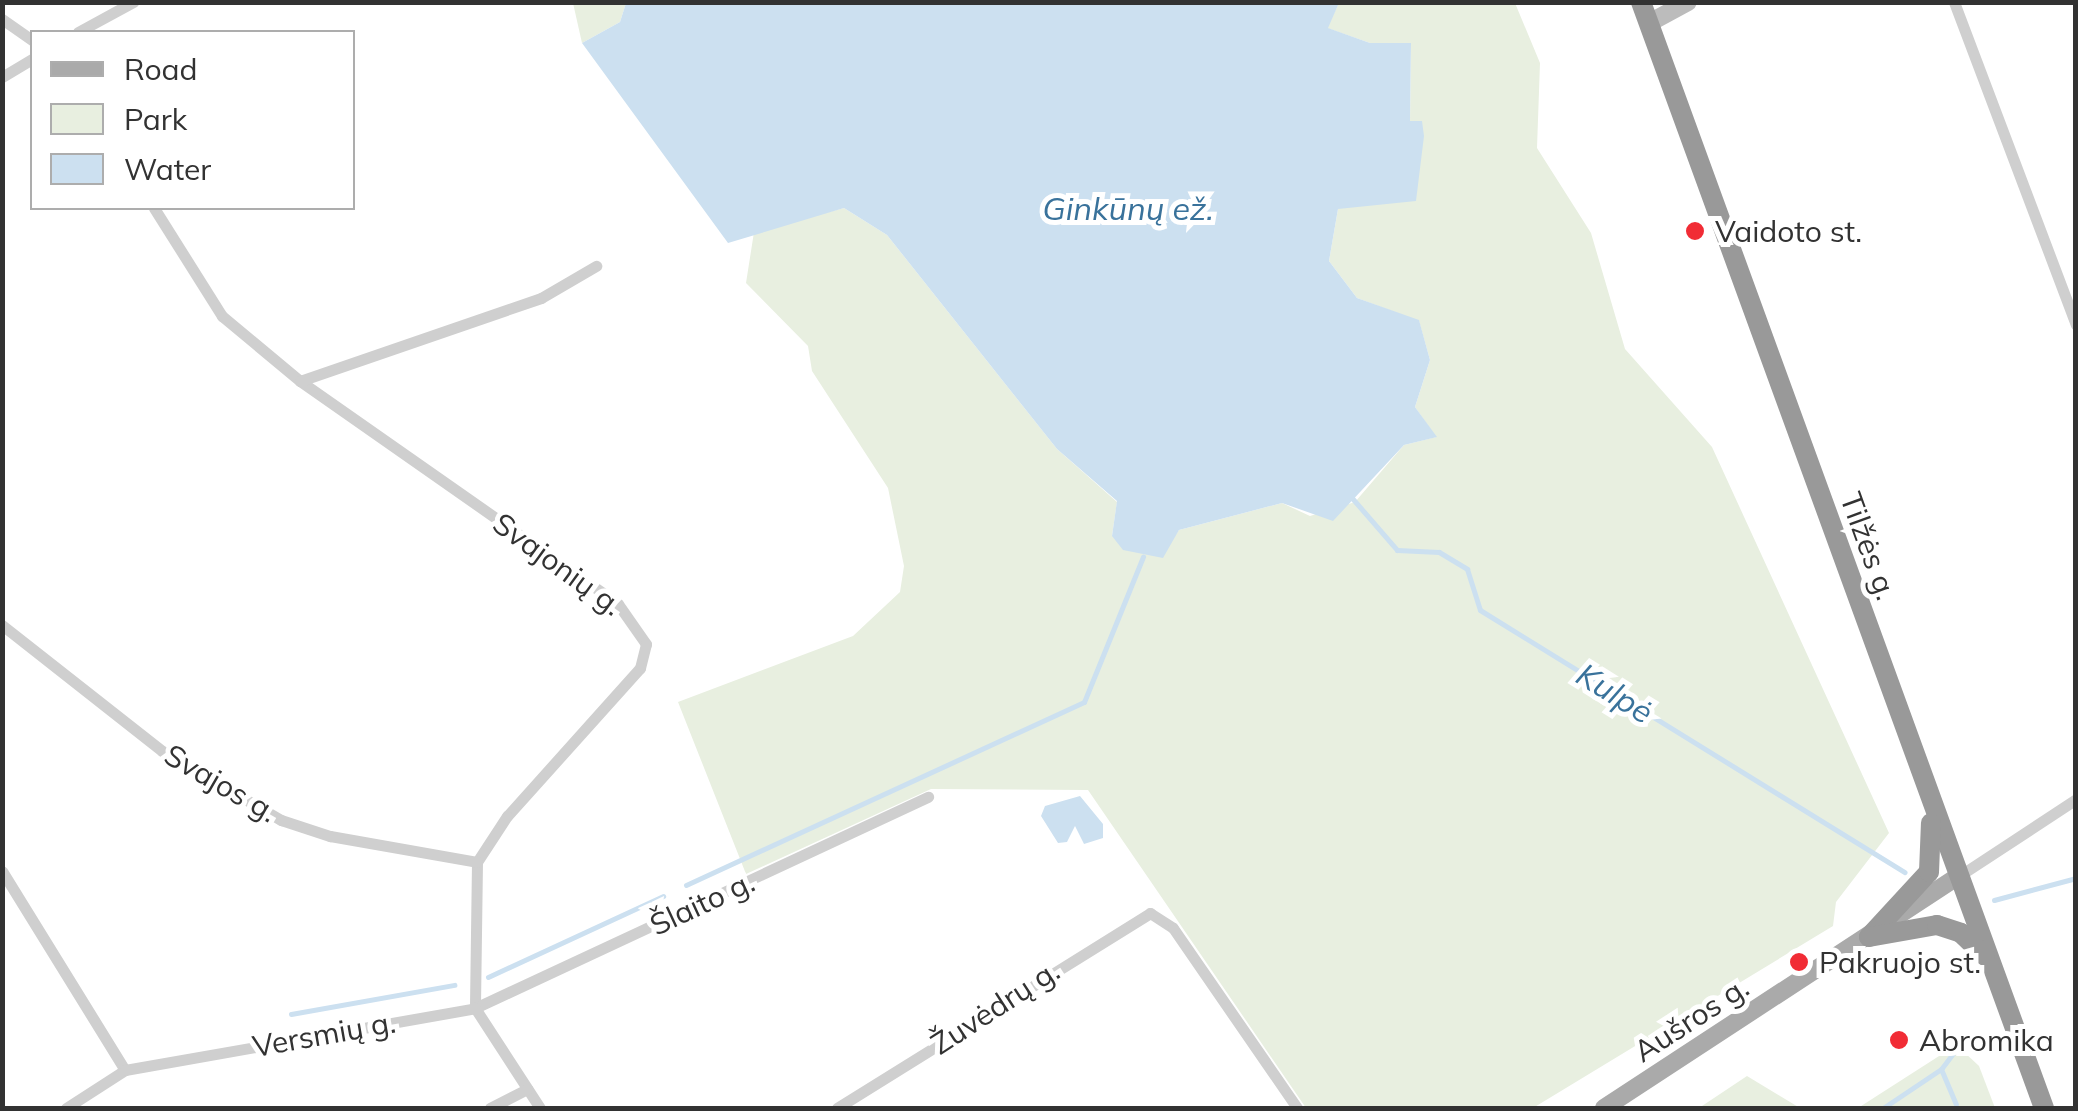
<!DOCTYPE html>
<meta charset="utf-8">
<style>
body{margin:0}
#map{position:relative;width:2078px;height:1111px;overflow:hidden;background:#fff;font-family:Mulish,sans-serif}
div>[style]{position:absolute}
.green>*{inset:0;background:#e8efe0}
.water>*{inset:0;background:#cce0f0}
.stream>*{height:5px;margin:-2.5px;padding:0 2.5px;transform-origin:2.5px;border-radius:2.5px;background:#cce0f0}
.street>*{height:11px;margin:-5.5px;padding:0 5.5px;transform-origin:5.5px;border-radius:5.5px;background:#cfcfcf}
.secondary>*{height:18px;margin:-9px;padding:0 9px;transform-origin:9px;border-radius:9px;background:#bcbcbc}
.primary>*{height:18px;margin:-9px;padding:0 9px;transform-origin:9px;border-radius:9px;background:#aaa}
.highway>*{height:20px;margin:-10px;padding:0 10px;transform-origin:10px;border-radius:10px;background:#999}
.dots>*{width:28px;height:28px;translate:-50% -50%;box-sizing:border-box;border:5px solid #fff;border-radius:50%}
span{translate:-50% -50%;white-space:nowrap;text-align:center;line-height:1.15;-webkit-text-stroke:10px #fff;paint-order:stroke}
.poi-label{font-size:30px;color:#323232}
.left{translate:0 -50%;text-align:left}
.street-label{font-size:30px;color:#323232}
.water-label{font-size:32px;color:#39729b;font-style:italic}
.frame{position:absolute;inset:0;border:5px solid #323232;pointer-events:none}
.legend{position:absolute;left:30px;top:30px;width:325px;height:180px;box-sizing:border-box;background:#fff;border:2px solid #adadad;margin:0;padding:12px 18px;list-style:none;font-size:30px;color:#323232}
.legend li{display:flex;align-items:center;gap:20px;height:50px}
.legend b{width:50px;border:2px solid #adadad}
</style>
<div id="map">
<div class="green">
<i style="clip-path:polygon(573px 3px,626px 3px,620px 22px,582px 43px)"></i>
<i style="clip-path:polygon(1339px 3px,1515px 3px,1540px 63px,1537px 148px,1591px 233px,1625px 349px,1712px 447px,1889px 833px,1836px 902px,1833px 926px,1533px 1108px,1306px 1108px,1088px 790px,931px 789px,746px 874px,678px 702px,853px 636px,900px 592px,904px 566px,888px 488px,812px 371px,808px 346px,746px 283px,754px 232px,844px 208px,887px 235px,1057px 449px,1117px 502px,1112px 536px,1171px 541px,1179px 530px,1282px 503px,1310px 516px,1355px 502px,1404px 445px,1436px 437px,1415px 407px,1430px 360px,1419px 321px,1357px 298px,1329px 261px,1338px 209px,1410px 122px,1411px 43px,1370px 43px,1327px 28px)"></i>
<i style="clip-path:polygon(1950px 1049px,1963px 1051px,1979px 1066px,1995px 1108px,1858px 1108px)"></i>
<i style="clip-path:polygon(1747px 1076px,1800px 1108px,1699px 1108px)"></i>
</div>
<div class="water">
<i style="clip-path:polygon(626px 3px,1339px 3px,1328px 28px,1370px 43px,1411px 43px,1410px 121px,1422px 121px,1424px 136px,1416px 201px,1338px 209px,1329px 261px,1357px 298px,1419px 320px,1430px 360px,1415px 407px,1437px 437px,1404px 445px,1333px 521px,1282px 503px,1179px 530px,1163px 558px,1123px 550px,1112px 536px,1117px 501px,1057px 449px,887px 235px,844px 208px,728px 243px,582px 43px,620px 22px)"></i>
<i style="clip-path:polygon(1080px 796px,1103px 824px,1103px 838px,1084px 844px,1075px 826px,1067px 842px,1058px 843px,1041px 816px,1045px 806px)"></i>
</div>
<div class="stream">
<i style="left:1352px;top:498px;width:69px;rotate:49.1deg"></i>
<i style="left:1397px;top:550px;width:42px;rotate:2.7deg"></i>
<i style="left:1439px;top:552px;width:33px;rotate:31deg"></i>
<i style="left:1467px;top:569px;width:43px;rotate:72.4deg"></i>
<i style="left:1480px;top:610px;width:499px;rotate:31.7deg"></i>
<i style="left:686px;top:885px;width:438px;rotate:-24.7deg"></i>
<i style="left:1084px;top:702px;width:157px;rotate:-67.9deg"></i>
<i style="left:1994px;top:900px;width:85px;rotate:-15deg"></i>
<i style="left:488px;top:977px;width:193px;rotate:-24.8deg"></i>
<i style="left:291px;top:1014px;width:166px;rotate:-10.1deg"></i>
<i style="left:1954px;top:1052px;width:21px;rotate:127deg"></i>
<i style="left:1941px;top:1069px;width:38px;rotate:67deg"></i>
<i style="left:1883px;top:1108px;width:70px;rotate:-33.9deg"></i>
</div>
<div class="street">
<i style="left:1954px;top:2px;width:345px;rotate:69.3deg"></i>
<i style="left:2px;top:19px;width:37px;rotate:35deg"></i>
<i style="left:78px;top:32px;width:63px;rotate:-28.6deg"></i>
<i style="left:2px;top:77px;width:35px;rotate:-31deg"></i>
<i style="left:154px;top:208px;width:128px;rotate:57.8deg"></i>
<i style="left:222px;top:316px;width:102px;rotate:39.8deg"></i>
<i style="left:300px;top:381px;width:388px;rotate:35deg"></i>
<i style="left:618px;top:604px;width:49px;rotate:55deg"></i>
<i style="left:646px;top:644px;width:25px;rotate:104deg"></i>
<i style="left:640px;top:668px;width:199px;rotate:131.9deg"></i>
<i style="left:507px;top:816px;width:55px;rotate:123.1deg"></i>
<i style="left:477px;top:862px;width:146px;rotate:90.8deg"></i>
<i style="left:475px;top:1008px;width:500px;rotate:-25deg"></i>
<i style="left:300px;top:381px;width:255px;rotate:-19deg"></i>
<i style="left:541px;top:298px;width:64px;rotate:-30.2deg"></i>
<i style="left:2px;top:625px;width:204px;rotate:38.2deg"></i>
<i style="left:162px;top:751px;width:138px;rotate:30.1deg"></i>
<i style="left:281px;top:820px;width:52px;rotate:18.1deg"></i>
<i style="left:330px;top:836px;width:149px;rotate:10deg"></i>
<i style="left:2px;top:871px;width:234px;rotate:58.3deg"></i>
<i style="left:1959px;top:876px;width:140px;rotate:-33.3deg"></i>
<i style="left:66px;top:1108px;width:70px;rotate:-32.8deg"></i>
<i style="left:125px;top:1070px;width:355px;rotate:-10deg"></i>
<i style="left:475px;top:1008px;width:119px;rotate:57deg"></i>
<i style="left:490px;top:1108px;width:42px;rotate:-27.2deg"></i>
<i style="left:837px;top:1108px;width:369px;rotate:-31.9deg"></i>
<i style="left:1150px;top:913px;width:27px;rotate:33deg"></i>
<i style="left:1173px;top:928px;width:219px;rotate:55.4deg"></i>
</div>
<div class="secondary">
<i style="left:1649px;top:23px;width:44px;rotate:-28.3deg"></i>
</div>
<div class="primary">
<i style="left:1604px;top:1108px;width:424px;rotate:-33.2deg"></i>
</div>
<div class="highway">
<i style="left:1641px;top:2px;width:1177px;rotate:69.98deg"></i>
<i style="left:1869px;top:937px;width:88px;rotate:-47.3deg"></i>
<i style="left:1929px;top:872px;width:49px;rotate:-87.7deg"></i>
<i style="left:1869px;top:937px;width:69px;rotate:-10deg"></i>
<i style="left:1937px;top:925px;width:25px;rotate:18deg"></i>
<i style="left:1961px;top:933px;width:33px;rotate:44deg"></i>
</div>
<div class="dots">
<i style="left:1695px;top:231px;background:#f12c35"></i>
<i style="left:1799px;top:962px;background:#f12c35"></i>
<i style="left:1899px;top:1040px;background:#f12c35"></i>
</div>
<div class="poi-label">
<span class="left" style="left:1715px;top:231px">Vaidoto st.</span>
<span class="left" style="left:1819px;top:962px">Pakruojo st.</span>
<span class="left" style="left:1919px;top:1040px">Abromika</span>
</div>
<div class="street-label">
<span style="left:1869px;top:546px;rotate:70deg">Tilžės g.</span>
<span style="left:558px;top:564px;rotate:36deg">Svajonių g.</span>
<span style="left:221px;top:783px;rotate:30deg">Svajos g.</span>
<span style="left:702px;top:903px;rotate:-25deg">Šlaito g.</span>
<span style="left:995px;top:1007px;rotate:-33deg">Žuvėdrų g.</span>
<span style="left:1691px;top:1019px;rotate:-33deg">Aušros g.</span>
<span style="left:324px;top:1034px;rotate:-10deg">Versmių g.</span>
</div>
<div class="water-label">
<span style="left:1128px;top:208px">Ginkūnų ež.</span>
<span style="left:1615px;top:693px;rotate:32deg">Kulpė</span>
</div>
<div class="frame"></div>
<ul class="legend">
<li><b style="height:12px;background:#aaa"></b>Road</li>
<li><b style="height:28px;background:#e8efe0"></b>Park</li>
<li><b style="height:28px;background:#cce0f0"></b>Water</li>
</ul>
</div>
